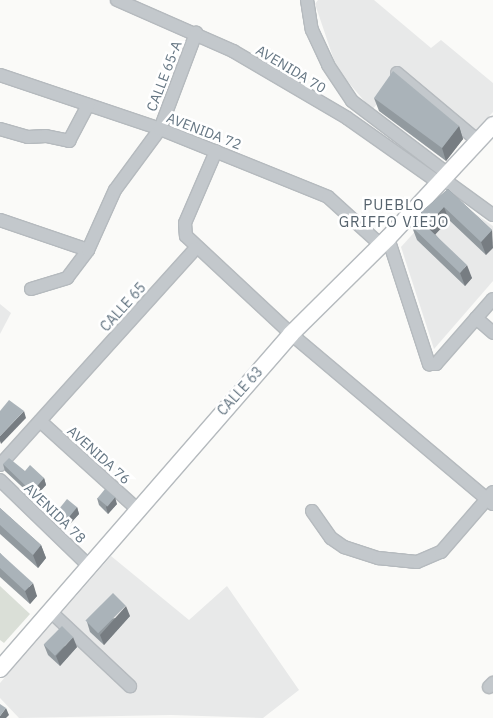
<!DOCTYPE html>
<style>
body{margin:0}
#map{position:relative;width:493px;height:718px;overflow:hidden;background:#fafaf8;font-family:"IBM Plex Sans",sans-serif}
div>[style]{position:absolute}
.built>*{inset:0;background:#e8e9e9}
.green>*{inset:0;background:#dadfd7}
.roads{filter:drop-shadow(1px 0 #b5babe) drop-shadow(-1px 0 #b5babe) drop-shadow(0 1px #b5babe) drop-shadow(0 -1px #b5babe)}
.minor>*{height:12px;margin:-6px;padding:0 6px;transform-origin:6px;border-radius:6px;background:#c3c8cc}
.major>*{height:16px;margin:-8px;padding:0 8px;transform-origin:8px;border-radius:8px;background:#fff}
.wall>*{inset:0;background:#929a9f}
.shaded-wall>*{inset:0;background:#777d82}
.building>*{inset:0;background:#aab3b9;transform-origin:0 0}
span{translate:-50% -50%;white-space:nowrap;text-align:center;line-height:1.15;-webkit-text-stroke:5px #fff;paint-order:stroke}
.street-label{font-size:14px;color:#657683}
.neighbourhood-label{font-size:15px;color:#57646e;letter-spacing:1px}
</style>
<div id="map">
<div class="built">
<i style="clip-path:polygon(318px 0,374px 0,431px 48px,441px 40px,493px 83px,493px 112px,474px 132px,403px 73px,372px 110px,337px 69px,315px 4px)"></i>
<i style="clip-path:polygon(448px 195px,493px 226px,493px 281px,434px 349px,401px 247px)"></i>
<i style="clip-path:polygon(0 304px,11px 313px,0 334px)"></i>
<i style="clip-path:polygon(111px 556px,189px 620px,227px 586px,299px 690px,263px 718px,171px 715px,19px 718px,0 698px,0 683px)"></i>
</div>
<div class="green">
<i style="clip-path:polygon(0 586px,30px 614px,4px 643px,0 640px)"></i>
</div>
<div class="roads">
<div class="minor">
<i style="left:117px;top:0;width:127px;rotate:23.7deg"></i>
<i style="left:233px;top:51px;width:132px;rotate:30.4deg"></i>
<i style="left:347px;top:118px;width:113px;rotate:35.2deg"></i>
<i style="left:307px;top:0;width:30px;rotate:81deg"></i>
<i style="left:312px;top:30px;width:38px;rotate:65deg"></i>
<i style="left:328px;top:65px;width:43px;rotate:56.3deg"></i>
<i style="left:352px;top:101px;width:119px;rotate:37.2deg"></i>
<i style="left:397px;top:73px;width:106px;rotate:40deg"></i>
<i style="left:0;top:75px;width:169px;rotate:18.6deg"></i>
<i style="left:160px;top:129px;width:181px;rotate:22deg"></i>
<i style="left:328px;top:197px;width:72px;rotate:42.2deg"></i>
<i style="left:0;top:129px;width:29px;rotate:16deg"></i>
<i style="left:28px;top:137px;width:18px;rotate:-3deg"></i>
<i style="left:46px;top:136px;width:24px;rotate:12deg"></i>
<i style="left:69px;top:141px;width:41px;rotate:-62.2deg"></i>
<i style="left:216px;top:151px;width:78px;rotate:113.3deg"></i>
<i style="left:185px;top:223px;width:13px;rotate:86deg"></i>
<i style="left:186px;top:236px;width:144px;rotate:43deg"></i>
<i style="left:291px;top:334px;width:264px;rotate:40.1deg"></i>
<i style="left:442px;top:178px;width:63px;rotate:36deg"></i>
<i style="left:0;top:220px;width:93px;rotate:18.8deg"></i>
<i style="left:388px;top:238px;width:133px;rotate:72deg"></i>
<i style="left:429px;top:364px;width:7px"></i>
<i style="left:436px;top:364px;width:86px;rotate:-48.8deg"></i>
<i style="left:31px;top:289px;width:38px;rotate:-17deg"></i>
<i style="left:67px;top:278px;width:35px;rotate:-53deg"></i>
<i style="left:88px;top:250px;width:66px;rotate:-65.8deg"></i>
<i style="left:115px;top:190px;width:76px;rotate:-53.6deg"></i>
<i style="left:160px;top:129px;width:103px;rotate:-69.4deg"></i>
<i style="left:476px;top:318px;width:23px;rotate:41deg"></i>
<i style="left:40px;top:421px;width:132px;rotate:42.2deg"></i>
<i style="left:0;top:465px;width:292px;rotate:-47.9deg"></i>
<i style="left:0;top:480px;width:125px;rotate:44deg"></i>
<i style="left:312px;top:511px;width:33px;rotate:55deg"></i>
<i style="left:331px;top:538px;width:16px;rotate:35deg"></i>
<i style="left:344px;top:547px;width:36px;rotate:18deg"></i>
<i style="left:378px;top:558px;width:39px;rotate:6deg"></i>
<i style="left:417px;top:562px;width:26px;rotate:-23deg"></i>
<i style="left:441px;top:552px;width:79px;rotate:-49.1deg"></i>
<i style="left:50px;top:611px;width:110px;rotate:43.2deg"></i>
<i style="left:489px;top:687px;width:6px;rotate:-45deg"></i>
</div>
<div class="major">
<i style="left:0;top:669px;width:444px;rotate:-49deg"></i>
<i style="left:291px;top:334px;width:136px;rotate:-44.7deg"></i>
<i style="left:388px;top:238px;width:154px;rotate:-47.1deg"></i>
</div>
</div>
<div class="wall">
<i style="clip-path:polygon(374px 98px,459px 126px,463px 139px,446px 161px,379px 111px)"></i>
<i style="clip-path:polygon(448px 189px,492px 230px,486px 255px,449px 220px,435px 234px,472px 278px,465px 286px,417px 240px,412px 227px,422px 216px,421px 212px)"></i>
<i style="clip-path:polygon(3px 464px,44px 478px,46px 485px,34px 498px,5px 471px)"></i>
<i style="clip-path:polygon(97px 498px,117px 504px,108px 514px,99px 505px)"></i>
<i style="clip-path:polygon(77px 507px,79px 514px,69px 525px,60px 517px,58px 510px)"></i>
<i style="clip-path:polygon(0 508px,41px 545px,46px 558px,38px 568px,0 534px)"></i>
<i style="clip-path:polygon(0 553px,37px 596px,30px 604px,0 577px)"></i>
<i style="clip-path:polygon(130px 616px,104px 645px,90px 632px,87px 622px)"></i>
<i style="clip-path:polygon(44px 645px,77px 647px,60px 666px,48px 655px)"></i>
</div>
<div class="shaded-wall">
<i style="clip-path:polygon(459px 126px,463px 139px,446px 161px,442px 148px)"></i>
<i style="clip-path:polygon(444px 207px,449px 220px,431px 239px,426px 226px)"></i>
<i style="clip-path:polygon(492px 230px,493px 248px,486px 255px,481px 242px)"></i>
<i style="clip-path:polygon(467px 265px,472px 278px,465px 286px,460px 273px)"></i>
<i style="clip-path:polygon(24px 411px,26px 418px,1px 444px,0 441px,0 436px)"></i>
<i style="clip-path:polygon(44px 478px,46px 485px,34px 498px,32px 492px)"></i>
<i style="clip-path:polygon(115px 497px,117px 504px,108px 514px,106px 507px)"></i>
<i style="clip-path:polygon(77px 507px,79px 514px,69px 525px,67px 518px)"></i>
<i style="clip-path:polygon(41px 545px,46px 558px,38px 568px,33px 555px)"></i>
<i style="clip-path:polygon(33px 583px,37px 596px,30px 604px,25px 591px)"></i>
<i style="clip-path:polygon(126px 606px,130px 616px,104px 645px,100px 635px)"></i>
<i style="clip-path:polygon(73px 637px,77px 647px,60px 666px,56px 656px)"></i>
<i style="clip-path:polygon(6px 708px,9px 715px,6px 718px,0 718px,0 716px)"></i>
</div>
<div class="building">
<i style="clip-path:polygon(393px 71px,459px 126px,442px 148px,374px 98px)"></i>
<i style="clip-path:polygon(448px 189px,492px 230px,481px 242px,444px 207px,426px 226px,467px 265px,460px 273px,412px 227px,424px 215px,421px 212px)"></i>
<i style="clip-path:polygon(9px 400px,24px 411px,0 436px,0 411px)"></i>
<i style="clip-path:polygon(9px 458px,25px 471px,30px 465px,44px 478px,32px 492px,3px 464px)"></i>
<i style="left:105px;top:489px;width:13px;height:12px;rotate:39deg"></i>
<i style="left:67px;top:499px;width:13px;height:14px;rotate:39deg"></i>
<i style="clip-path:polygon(0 508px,41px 545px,33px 555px,0 525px)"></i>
<i style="clip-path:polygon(0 553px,33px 583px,25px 591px,0 568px)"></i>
<i style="left:113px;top:593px;width:18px;height:39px;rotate:45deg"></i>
<i style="left:62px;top:626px;width:16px;height:26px;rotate:45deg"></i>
<i style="clip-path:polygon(0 704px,6px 708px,0 716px)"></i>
</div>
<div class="street-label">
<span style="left:291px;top:69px;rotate:31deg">AVENIDA 70</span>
<span style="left:164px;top:76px;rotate:-69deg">CALLE 65-A</span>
<span style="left:204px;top:131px;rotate:21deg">AVENIDA 72</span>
<span style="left:123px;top:307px;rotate:-48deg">CALLE 65</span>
<span style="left:240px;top:391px;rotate:-48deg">CALLE 63</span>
<span style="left:99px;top:455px;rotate:42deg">AVENIDA 76</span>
<span style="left:55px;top:513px;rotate:44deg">AVENIDA 78</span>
</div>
<div class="neighbourhood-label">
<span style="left:394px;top:213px">PUEBLO<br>GRIFFO VIEJO</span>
</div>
</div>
